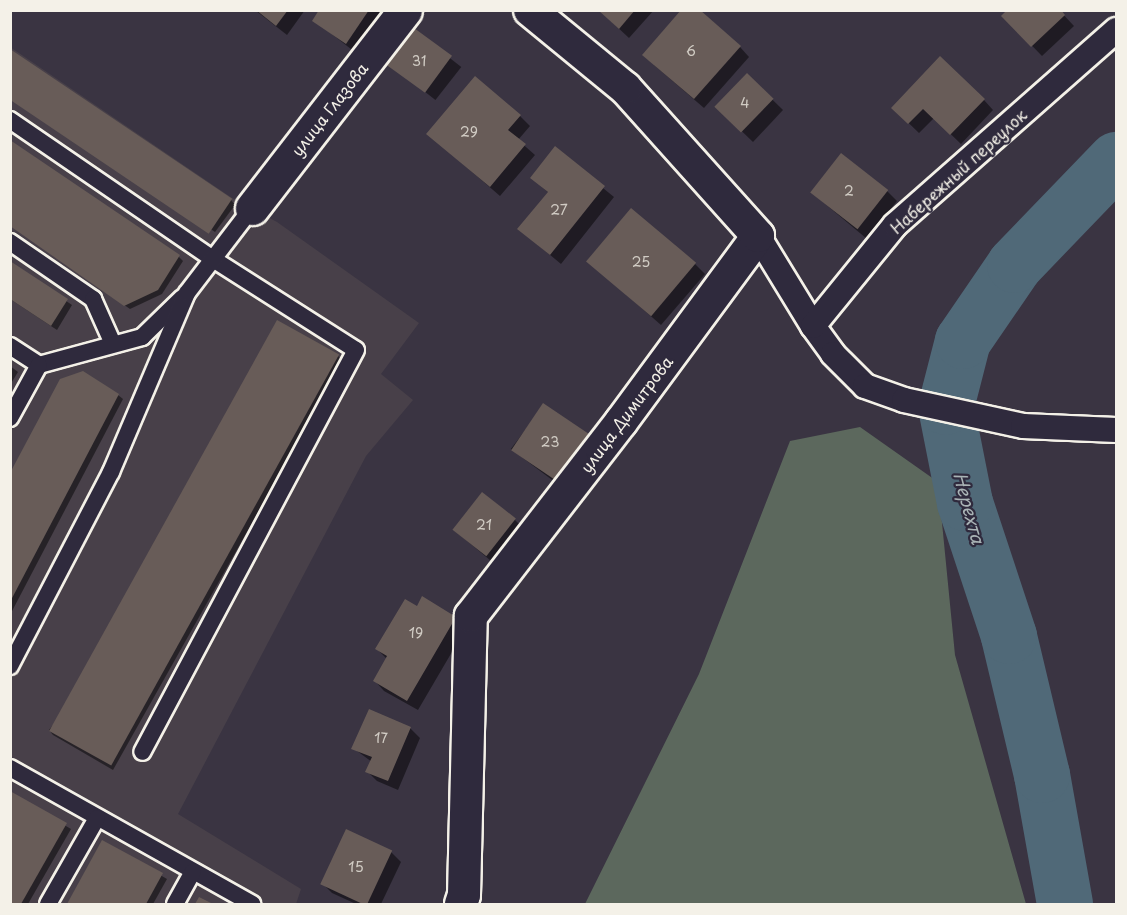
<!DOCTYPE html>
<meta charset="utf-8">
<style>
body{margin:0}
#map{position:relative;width:1127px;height:915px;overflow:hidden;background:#3a3442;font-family:"Playpen Sans",sans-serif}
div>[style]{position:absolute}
.built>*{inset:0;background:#484049}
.green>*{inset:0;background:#5c685d}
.shadow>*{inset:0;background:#0007;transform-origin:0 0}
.river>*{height:56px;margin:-28px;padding:0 28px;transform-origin:28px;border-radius:28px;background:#506978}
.building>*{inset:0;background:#685c58;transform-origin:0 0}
.roads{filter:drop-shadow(2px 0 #f4f1e8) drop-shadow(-2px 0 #f4f1e8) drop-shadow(0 2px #f4f1e8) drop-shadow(0 -2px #f4f1e8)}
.service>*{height:16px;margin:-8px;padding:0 8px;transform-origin:8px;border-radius:8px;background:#2f2a3d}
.pedestrian>*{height:24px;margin:-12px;padding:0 12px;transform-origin:12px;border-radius:12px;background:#2f2a3d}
.minor>*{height:32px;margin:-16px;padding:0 16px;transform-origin:16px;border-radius:16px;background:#2f2a3d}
.tertiary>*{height:33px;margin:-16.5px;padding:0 16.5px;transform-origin:16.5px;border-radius:16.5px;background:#2f2a3d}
span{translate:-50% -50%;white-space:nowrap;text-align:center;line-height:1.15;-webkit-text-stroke:4.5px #2f2a3d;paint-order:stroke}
.number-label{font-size:14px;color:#d1ccc4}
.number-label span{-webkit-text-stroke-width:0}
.street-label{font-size:16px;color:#f4f1e8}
.water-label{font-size:18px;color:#aab4b6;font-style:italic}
.frame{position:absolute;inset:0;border:12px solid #f4f1e8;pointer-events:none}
</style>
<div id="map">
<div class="built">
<i style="clip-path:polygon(10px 47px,232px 198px,277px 222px,419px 323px,381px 374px,413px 400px,366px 456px,178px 814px,301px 889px,296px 904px,11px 904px)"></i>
</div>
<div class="green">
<i style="clip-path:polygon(860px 427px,938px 482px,955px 655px,1026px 904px,585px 904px,699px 674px,790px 441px)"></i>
</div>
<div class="shadow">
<i style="clip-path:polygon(255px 10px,305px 10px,287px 35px)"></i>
<i style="clip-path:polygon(321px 10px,380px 10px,384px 14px,356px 53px,314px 20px)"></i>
<i style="clip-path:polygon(599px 10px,654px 10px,629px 38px)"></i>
<i style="clip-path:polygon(1059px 10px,1074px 26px,1042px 56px,1003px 16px)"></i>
<i style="left:414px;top:30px;width:60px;height:42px;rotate:38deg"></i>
<i style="clip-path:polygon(740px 47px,749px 57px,704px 108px,654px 65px)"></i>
<i style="clip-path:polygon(747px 75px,783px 110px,753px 142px,727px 117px)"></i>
<i style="clip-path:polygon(10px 91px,231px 200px,235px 205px,215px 232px)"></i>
<i style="clip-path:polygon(984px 100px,993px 110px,961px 144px,934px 118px,919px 133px,893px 108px)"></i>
<i style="clip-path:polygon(520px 116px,530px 126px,518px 140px,535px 155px,500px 196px,428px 134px)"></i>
<i style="clip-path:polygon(555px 149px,614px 197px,561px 264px,519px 229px,549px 193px,542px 187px)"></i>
<i style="clip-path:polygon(887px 191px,897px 201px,867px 239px,811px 192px)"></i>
<i style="clip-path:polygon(10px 225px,179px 257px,183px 261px,162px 294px,130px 309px)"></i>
<i style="clip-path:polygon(10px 263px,72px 305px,57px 330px,10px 299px)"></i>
<i style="clip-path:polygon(695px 264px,705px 274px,661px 325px,598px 270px)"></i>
<i style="clip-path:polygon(338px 356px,343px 361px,113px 770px,53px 735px,49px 730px)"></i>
<i style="clip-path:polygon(10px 366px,18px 372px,10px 385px)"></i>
<i style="clip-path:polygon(118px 395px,123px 399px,10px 615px,10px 476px)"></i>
<i style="left:544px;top:405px;width:68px;height:55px;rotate:37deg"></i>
<i style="clip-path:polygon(515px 520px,525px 530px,497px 566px,454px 530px)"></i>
<i style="clip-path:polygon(417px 608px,456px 618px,466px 628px,418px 710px,384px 691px,375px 681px,387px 659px,377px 649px)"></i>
<i style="clip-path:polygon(410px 728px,420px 738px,398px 790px,377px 781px,367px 771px,372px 762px,353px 748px)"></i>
<i style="clip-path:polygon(10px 793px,71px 829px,28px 904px,10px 904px)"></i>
<i style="clip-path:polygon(346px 831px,391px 852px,401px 862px,381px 904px,356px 904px,332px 893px,322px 883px)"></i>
<i style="clip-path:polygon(103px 842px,167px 879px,153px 904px,69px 904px)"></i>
</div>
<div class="river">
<i style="left:1065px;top:904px;width:131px;rotate:-100.1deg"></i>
<i style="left:1042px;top:775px;width:143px;rotate:-103.4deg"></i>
<i style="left:1009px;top:636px;width:140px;rotate:-108.3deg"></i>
<i style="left:965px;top:503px;width:98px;rotate:-101.2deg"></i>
<i style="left:946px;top:407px;width:68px;rotate:-75.6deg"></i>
<i style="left:963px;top:341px;width:92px;rotate:-55.6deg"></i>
<i style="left:1015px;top:265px;width:146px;rotate:-46.1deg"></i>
</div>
<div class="building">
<i style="clip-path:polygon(256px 10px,288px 10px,276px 26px)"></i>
<i style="clip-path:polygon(319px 10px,369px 10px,346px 44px,312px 21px)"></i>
<i style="clip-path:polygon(598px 10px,635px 10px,619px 29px)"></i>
<i style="clip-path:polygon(681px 10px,700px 10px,741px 46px,694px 99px,642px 55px)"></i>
<i style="clip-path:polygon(1007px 10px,1061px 10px,1065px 15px,1031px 47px,1001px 16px)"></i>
<i style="left:414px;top:28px;width:47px;height:46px;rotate:36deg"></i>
<i style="left:10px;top:49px;width:268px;height:42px;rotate:34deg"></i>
<i style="clip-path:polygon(940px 56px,985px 99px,950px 135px,923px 109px,908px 124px,891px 108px)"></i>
<i style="left:747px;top:73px;width:37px;height:47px;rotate:44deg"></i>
<i style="clip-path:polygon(475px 76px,521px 115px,508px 130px,526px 144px,490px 187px,426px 134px)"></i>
<i style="clip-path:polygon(10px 140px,180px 255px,158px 290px,124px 306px,10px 226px)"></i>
<i style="clip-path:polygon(555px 146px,605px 186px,550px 255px,517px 229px,548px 192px,530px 178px)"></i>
<i style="left:841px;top:153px;width:60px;height:50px;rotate:38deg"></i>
<i style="left:631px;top:208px;width:85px;height:70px;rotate:40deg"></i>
<i style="clip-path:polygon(10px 261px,68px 299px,51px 326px,10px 299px)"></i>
<i style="left:277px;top:320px;width:71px;height:470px;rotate:29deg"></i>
<i style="clip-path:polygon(83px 371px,119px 394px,10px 602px,10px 473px,60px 379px)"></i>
<i style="left:543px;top:403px;width:55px;height:57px;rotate:34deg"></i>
<i style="left:482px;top:492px;width:43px;height:48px;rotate:38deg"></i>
<i style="clip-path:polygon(422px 596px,456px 617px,407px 701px,373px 681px,387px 656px,375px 649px,405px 599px,417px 606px)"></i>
<i style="clip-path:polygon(369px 709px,411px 727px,388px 781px,365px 772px,372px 757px,351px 749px)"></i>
<i style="clip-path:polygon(10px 791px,67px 823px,21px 904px,10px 904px)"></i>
<i style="left:346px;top:829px;width:51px;height:61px;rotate:25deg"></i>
<i style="clip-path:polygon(102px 840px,163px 873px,146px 904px,67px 904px)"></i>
<i style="clip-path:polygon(199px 897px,213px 904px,195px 904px)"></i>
</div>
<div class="roads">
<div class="service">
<i style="left:10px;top:120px;width:246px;rotate:34.4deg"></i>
<i style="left:213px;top:259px;width:169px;rotate:32.5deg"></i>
<i style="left:356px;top:350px;width:455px;rotate:118deg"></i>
<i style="left:10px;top:242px;width:101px;rotate:34.5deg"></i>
<i style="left:93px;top:299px;width:49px;rotate:66deg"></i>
<i style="left:10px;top:346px;width:35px;rotate:33deg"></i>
<i style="left:39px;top:365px;width:107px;rotate:-15.2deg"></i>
<i style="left:142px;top:337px;width:56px;rotate:-44.3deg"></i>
<i style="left:10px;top:418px;width:60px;rotate:-61.3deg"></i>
<i style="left:10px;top:666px;width:219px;rotate:-62.5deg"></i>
<i style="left:111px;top:472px;width:194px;rotate:-67deg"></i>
<i style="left:187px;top:293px;width:107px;rotate:-52.6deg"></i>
<i style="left:10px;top:768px;width:278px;rotate:29.3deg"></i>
<i style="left:48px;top:904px;width:99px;rotate:-60.3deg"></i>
<i style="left:175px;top:904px;width:37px;rotate:-61deg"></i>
</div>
<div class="pedestrian">
<i style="left:758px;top:236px;width:105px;rotate:58.6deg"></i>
<i style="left:813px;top:326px;width:34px;rotate:54deg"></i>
<i style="left:833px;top:354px;width:45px;rotate:45deg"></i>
<i style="left:865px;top:386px;width:41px;rotate:19.7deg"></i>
<i style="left:904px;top:400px;width:122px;rotate:12.3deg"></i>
<i style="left:1023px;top:426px;width:93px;rotate:2.5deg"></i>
<i style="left:813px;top:326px;width:130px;rotate:-50.9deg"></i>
<i style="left:895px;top:225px;width:295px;rotate:-41.4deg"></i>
</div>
<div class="minor">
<i style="left:461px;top:904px;width:9px;rotate:-72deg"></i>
<i style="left:464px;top:895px;width:279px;rotate:-88.6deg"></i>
<i style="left:471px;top:616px;width:245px;rotate:-52.3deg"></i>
<i style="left:621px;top:422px;width:231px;rotate:-53.6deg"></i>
<i style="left:758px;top:236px;width:199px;rotate:-131.9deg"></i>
<i style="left:625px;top:88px;width:123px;rotate:-140.6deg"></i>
</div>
<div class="tertiary">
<i style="left:252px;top:208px;width:250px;rotate:-52.3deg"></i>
</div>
</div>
<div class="number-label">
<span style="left:691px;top:51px">6</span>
<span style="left:419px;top:61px">31</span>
<span style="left:745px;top:103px">4</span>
<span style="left:469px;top:132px">29</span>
<span style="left:849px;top:191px">2</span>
<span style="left:559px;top:210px">27</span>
<span style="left:641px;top:262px">25</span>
<span style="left:550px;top:442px">23</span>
<span style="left:484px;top:525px">21</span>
<span style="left:416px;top:633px">19</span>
<span style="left:381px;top:738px">17</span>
<span style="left:356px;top:867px">15</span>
</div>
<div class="street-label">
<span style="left:329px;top:109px;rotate:-52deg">улица Глазова</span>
<span style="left:958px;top:171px;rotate:-42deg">Набережный переулок</span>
<span style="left:626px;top:414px;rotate:-53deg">улица Димитрова</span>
</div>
<div class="water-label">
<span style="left:969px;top:508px;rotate:75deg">Нерехта</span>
</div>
<div class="frame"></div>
</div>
